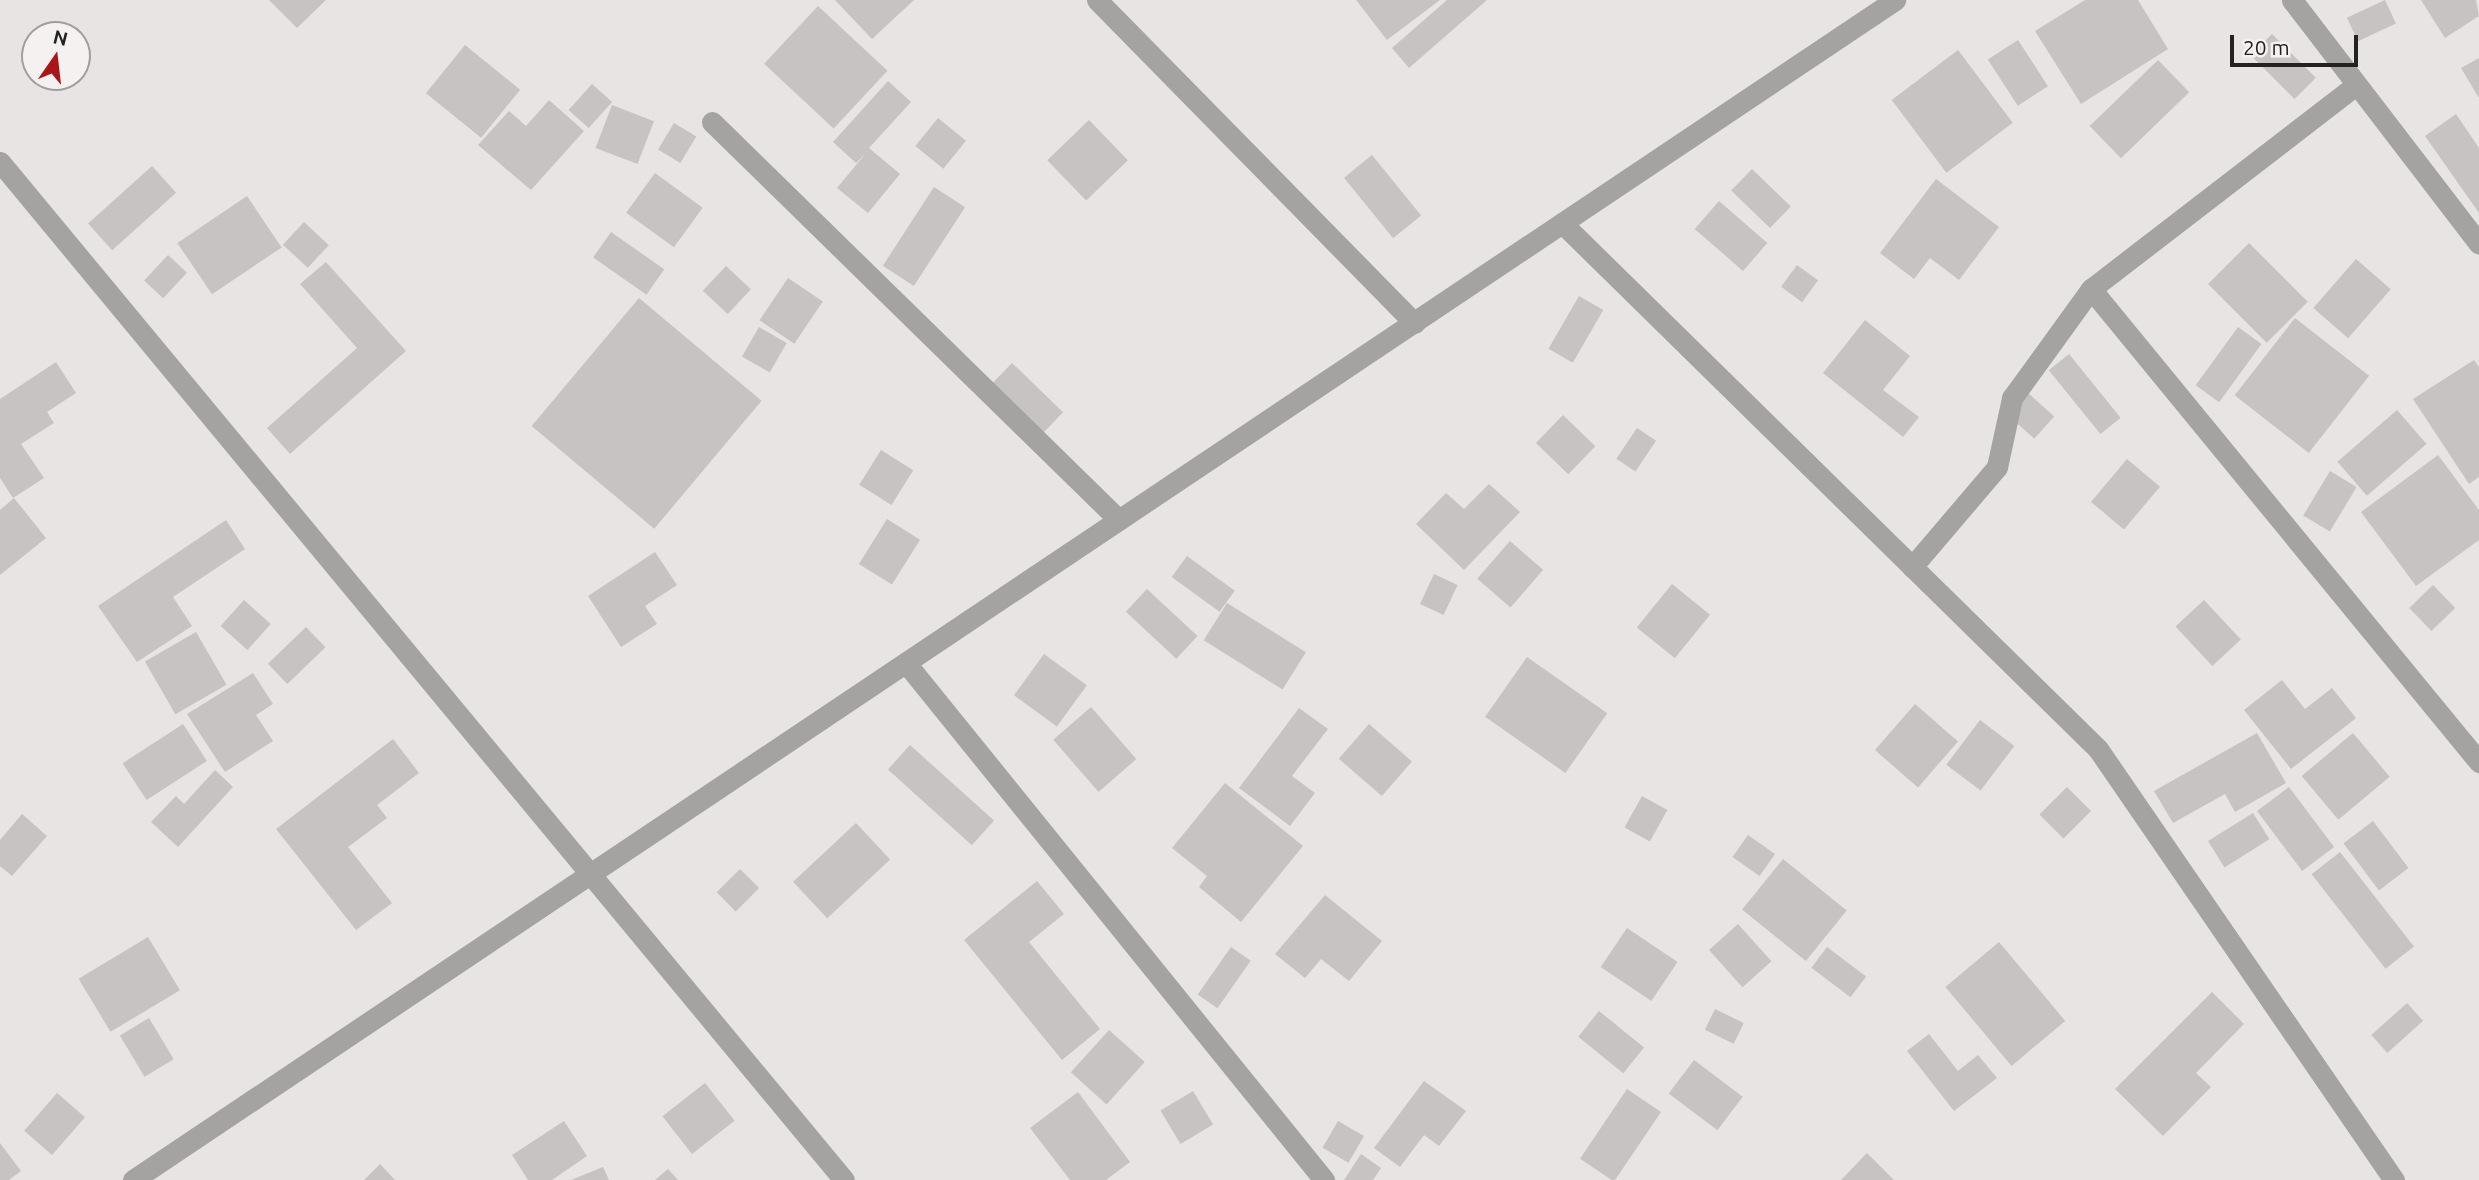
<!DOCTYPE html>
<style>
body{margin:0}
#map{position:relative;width:2479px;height:1180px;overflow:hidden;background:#e8e4e4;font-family:Ubuntu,sans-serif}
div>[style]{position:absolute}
.building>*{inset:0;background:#c7c3c2;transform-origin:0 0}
.minor>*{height:21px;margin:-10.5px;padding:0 10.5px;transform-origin:10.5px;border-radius:10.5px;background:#a4a3a2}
span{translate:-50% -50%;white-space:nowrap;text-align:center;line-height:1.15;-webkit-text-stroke:5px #f5f1f1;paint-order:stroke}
.north{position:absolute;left:21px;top:21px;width:70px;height:70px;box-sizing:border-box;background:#f5f1f1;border:2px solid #a19e9e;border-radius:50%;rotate:14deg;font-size:19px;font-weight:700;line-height:28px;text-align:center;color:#232121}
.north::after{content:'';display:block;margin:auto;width:24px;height:32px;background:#a91518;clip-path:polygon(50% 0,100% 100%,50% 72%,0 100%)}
.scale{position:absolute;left:2230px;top:35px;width:128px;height:32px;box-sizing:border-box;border:4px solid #232121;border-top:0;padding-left:9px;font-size:21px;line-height:24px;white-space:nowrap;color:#232121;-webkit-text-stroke:5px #f5f1f1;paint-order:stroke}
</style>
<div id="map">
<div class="building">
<i style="clip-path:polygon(269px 0,326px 0,297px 28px)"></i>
<i style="clip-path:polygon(835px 0,914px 0,872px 39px)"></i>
<i style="clip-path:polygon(1356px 0,1440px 0,1387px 40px)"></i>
<i style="clip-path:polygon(1447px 0,1487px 0,1409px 68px,1392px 48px)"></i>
<i style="clip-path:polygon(2085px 0,2138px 0,2168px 49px,2081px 104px,2035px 31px)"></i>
<i style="left:2385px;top:0;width:26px;height:42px;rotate:65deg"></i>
<i style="clip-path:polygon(2421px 0,2476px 0,2479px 16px,2445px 38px)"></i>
<i style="left:818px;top:6px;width:95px;height:79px;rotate:43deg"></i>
<i style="left:2272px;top:34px;width:62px;height:30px;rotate:45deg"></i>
<i style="left:2018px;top:40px;width:55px;height:36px;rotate:57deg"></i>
<i style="left:465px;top:45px;width:71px;height:62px;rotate:39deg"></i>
<i style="left:1958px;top:50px;width:91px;height:83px;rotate:53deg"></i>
<i style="clip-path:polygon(2479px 58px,2479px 98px,2461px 68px)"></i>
<i style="left:2158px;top:60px;width:45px;height:95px;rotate:46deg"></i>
<i style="clip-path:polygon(888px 81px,911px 102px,869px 148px,900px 174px,868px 213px,837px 188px,866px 153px,856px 163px,833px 142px)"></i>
<i style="left:592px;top:84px;width:27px;height:35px;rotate:42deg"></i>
<i style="clip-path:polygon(549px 100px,584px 131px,531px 190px,478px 145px,509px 111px,526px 126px)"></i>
<i style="left:612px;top:105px;width:45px;height:46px;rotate:21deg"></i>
<i style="clip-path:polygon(2456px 114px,2479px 148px,2479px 213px,2425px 136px)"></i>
<i style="left:938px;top:118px;width:36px;height:36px;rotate:39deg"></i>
<i style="left:1089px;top:120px;width:56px;height:58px;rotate:46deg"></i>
<i style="left:674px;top:123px;width:26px;height:31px;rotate:31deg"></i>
<i style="left:1372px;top:155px;width:78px;height:36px;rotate:51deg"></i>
<i style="left:152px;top:166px;width:36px;height:86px;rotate:48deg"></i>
<i style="left:1752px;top:169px;width:54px;height:30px;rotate:44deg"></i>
<i style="left:655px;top:173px;width:59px;height:49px;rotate:36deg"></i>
<i style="clip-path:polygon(1936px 179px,1999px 227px,1959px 280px,1930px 258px,1914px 279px,1880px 253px)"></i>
<i style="left:934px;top:187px;width:37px;height:94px;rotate:33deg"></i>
<i style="left:247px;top:196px;width:62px;height:84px;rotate:56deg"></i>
<i style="left:1719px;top:201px;width:64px;height:37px;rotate:41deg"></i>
<i style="left:304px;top:222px;width:34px;height:31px;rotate:43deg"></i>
<i style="left:611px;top:232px;width:65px;height:31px;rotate:35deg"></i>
<i style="left:2249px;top:243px;width:83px;height:58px;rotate:45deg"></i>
<i style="left:168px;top:255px;width:26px;height:35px;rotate:43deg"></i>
<i style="left:2356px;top:259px;width:46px;height:65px;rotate:41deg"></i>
<i style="clip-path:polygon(326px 262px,406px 351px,290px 454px,267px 428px,357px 348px,300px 284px)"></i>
<i style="left:1797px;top:265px;width:26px;height:27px;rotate:36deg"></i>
<i style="left:726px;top:266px;width:34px;height:34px;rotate:43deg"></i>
<i style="left:788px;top:278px;width:42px;height:51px;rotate:34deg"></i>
<i style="left:1579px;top:296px;width:28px;height:61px;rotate:30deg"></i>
<i style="left:639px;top:298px;width:160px;height:167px;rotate:40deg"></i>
<i style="left:2295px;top:318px;width:94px;height:98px;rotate:38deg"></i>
<i style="clip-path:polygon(1865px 320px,1910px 356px,1883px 390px,1919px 417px,1903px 437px,1823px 373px)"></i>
<i style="left:759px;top:327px;width:32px;height:34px;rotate:30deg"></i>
<i style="left:2238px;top:327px;width:29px;height:72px;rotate:36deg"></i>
<i style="left:2069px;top:354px;width:82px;height:26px;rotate:51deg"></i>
<i style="clip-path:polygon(2474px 360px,2479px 367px,2479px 477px,2469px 484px,2413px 399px)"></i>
<i style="clip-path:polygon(56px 362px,76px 393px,47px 412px,54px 423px,21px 444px,44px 478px,13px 498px,0 478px,0 399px)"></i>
<i style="left:1012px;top:363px;width:71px;height:29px;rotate:44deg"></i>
<i style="left:2026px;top:391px;width:38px;height:30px;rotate:42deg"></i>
<i style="left:2397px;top:410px;width:45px;height:79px;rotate:49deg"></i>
<i style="left:1563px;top:415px;width:45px;height:39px;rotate:44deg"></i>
<i style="left:1637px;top:428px;width:23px;height:37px;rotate:34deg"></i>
<i style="left:881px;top:450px;width:38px;height:41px;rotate:32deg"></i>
<i style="clip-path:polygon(2438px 455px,2479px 510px,2479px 540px,2416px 586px,2361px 512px)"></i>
<i style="left:2127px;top:459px;width:43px;height:56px;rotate:40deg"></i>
<i style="left:2330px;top:471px;width:31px;height:52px;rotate:31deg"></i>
<i style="clip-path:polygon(1489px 484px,1520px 512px,1464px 570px,1416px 524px,1446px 493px,1464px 509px)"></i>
<i style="clip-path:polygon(14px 498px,46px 538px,0 575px,0 510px)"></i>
<i style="left:887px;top:519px;width:39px;height:53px;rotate:32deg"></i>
<i style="clip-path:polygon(226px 520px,245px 549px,173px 597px,192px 626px,137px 662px,98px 606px)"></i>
<i style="left:1510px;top:541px;width:44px;height:50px;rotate:41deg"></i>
<i style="clip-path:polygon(655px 552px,677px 585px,645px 606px,657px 624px,621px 647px,588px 596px)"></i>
<i style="left:1187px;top:556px;width:59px;height:26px;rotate:36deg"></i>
<i style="left:1434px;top:574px;width:26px;height:33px;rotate:25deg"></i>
<i style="left:1672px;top:584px;width:49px;height:56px;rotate:39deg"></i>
<i style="left:2433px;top:585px;width:32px;height:33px;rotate:46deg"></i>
<i style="left:1147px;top:589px;width:69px;height:31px;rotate:43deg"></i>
<i style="left:244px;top:600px;width:36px;height:35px;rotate:42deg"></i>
<i style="left:2204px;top:600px;width:54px;height:39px;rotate:47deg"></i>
<i style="left:1227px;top:603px;width:93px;height:44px;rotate:32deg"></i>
<i style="left:306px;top:627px;width:28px;height:53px;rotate:46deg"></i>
<i style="left:196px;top:632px;width:61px;height:59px;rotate:60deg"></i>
<i style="left:1044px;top:654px;width:53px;height:51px;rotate:36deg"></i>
<i style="left:1527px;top:657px;width:98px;height:73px;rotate:35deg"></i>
<i style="clip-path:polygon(253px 673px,273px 704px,256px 715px,273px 741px,225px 772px,187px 714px)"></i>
<i style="clip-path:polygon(2282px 680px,2305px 709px,2332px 688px,2356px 718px,2291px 769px,2244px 710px)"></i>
<i style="left:1915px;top:704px;width:57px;height:61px;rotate:41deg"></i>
<i style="left:1091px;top:707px;width:69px;height:50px;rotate:49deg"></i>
<i style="clip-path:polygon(1299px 708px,1328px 729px,1292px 776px,1315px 793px,1290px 826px,1239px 788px)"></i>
<i style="left:1980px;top:720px;width:43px;height:56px;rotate:37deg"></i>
<i style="left:183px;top:724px;width:44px;height:72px;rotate:57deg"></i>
<i style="left:1369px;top:724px;width:57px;height:46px;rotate:41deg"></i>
<i style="clip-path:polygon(2257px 733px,2286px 783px,2235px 812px,2225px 794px,2173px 823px,2154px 791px)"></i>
<i style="left:2353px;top:733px;width:57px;height:67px;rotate:50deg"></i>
<i style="clip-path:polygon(393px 739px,419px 773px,377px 805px,387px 818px,348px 847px,392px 903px,356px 930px,276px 829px)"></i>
<i style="left:910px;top:745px;width:113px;height:33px;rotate:42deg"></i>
<i style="clip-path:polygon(215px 770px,233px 787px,178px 847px,151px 822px,176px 796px,184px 804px)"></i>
<i style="clip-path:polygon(1225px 783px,1303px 846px,1241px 922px,1199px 887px,1207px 876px,1172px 848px)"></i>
<i style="left:2067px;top:787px;width:34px;height:39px;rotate:45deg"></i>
<i style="left:2289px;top:787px;width:75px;height:40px;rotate:53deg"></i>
<i style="left:1642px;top:796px;width:29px;height:36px;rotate:29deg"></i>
<i style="left:2253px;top:813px;width:31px;height:53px;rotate:58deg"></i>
<i style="clip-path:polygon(22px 814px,47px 836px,12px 876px,0 866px,0 840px)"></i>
<i style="left:2373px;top:821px;width:59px;height:37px;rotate:53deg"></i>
<i style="left:856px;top:823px;width:50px;height:86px;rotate:47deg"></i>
<i style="left:1748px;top:835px;width:33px;height:27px;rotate:35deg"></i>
<i style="left:2340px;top:852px;width:120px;height:36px;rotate:52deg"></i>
<i style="left:1783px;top:859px;width:82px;height:65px;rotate:39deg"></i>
<i style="left:740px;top:869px;width:27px;height:33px;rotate:45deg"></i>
<i style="clip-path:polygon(1037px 881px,1064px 914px,1029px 942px,1100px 1029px,1062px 1060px,964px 940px)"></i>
<i style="clip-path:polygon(1325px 895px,1382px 941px,1349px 981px,1321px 959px,1305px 978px,1275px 954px)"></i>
<i style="left:1738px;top:924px;width:50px;height:39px;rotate:48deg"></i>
<i style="left:1627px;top:928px;width:61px;height:47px;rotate:34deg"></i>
<i style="left:148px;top:937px;width:62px;height:81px;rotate:59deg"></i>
<i style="left:1999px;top:942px;width:103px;height:70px;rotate:50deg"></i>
<i style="left:1231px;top:947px;width:24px;height:58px;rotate:35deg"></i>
<i style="left:1827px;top:947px;width:49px;height:26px;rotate:37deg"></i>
<i style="clip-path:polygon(2212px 992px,2244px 1024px,2196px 1073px,2211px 1087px,2163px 1136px,2115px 1089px)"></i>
<i style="left:2407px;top:1003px;width:24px;height:48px;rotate:48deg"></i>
<i style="left:1715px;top:1009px;width:32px;height:23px;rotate:26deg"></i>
<i style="left:1599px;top:1011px;width:58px;height:33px;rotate:39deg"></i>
<i style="left:149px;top:1018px;width:48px;height:34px;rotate:59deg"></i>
<i style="left:1109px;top:1030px;width:48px;height:57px;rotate:42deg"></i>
<i style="clip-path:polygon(1929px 1034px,1958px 1071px,1978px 1055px,1997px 1078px,1954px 1111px,1907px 1051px)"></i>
<i style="left:1694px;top:1060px;width:61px;height:42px;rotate:37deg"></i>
<i style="clip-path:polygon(1424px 1081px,1466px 1111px,1439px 1146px,1424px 1135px,1400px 1167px,1374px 1148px)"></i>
<i style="left:705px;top:1083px;width:48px;height:54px;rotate:52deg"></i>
<i style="left:1627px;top:1089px;width:41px;height:84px;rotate:34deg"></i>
<i style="left:1193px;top:1091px;width:39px;height:38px;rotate:59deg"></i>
<i style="clip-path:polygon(1078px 1092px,1130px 1162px,1106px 1180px,1070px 1180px,1030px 1128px)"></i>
<i style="left:57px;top:1093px;width:37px;height:50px;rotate:41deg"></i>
<i style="clip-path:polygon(564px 1121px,587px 1156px,552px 1180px,528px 1180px,512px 1155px)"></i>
<i style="left:1338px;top:1121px;width:30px;height:31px;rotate:30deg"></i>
<i style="clip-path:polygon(0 1143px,21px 1171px,9px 1180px,0 1180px)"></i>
<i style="clip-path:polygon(1867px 1153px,1894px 1180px,1841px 1180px)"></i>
<i style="clip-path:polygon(1361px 1154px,1381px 1168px,1373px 1180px,1344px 1180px)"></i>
<i style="clip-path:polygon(380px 1164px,395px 1180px,364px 1180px)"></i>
<i style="clip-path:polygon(603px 1167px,609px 1180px,571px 1180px)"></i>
<i style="clip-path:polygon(668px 1169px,678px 1180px,655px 1180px)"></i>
</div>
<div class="minor">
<i style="left:1097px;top:0;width:453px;rotate:45.5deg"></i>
<i style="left:2292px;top:0;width:307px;rotate:52.5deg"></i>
<i style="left:712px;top:122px;width:569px;rotate:44.36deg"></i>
<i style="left:0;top:162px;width:1322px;rotate:50.34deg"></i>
<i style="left:1562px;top:223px;width:751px;rotate:44.46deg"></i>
<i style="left:2098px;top:749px;width:523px;rotate:55.52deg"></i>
<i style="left:2091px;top:289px;width:612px;rotate:50.64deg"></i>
<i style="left:1912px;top:567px;width:131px;rotate:-49.6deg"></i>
<i style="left:1997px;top:467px;width:71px;rotate:-77.7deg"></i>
<i style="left:2012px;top:398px;width:135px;rotate:-54.1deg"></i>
<i style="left:2091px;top:289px;width:334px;rotate:-37.6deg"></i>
<i style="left:906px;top:663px;width:665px;rotate:51.04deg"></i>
<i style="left:133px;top:1180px;width:2121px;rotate:-33.81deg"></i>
</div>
<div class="north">N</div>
<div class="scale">20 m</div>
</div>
